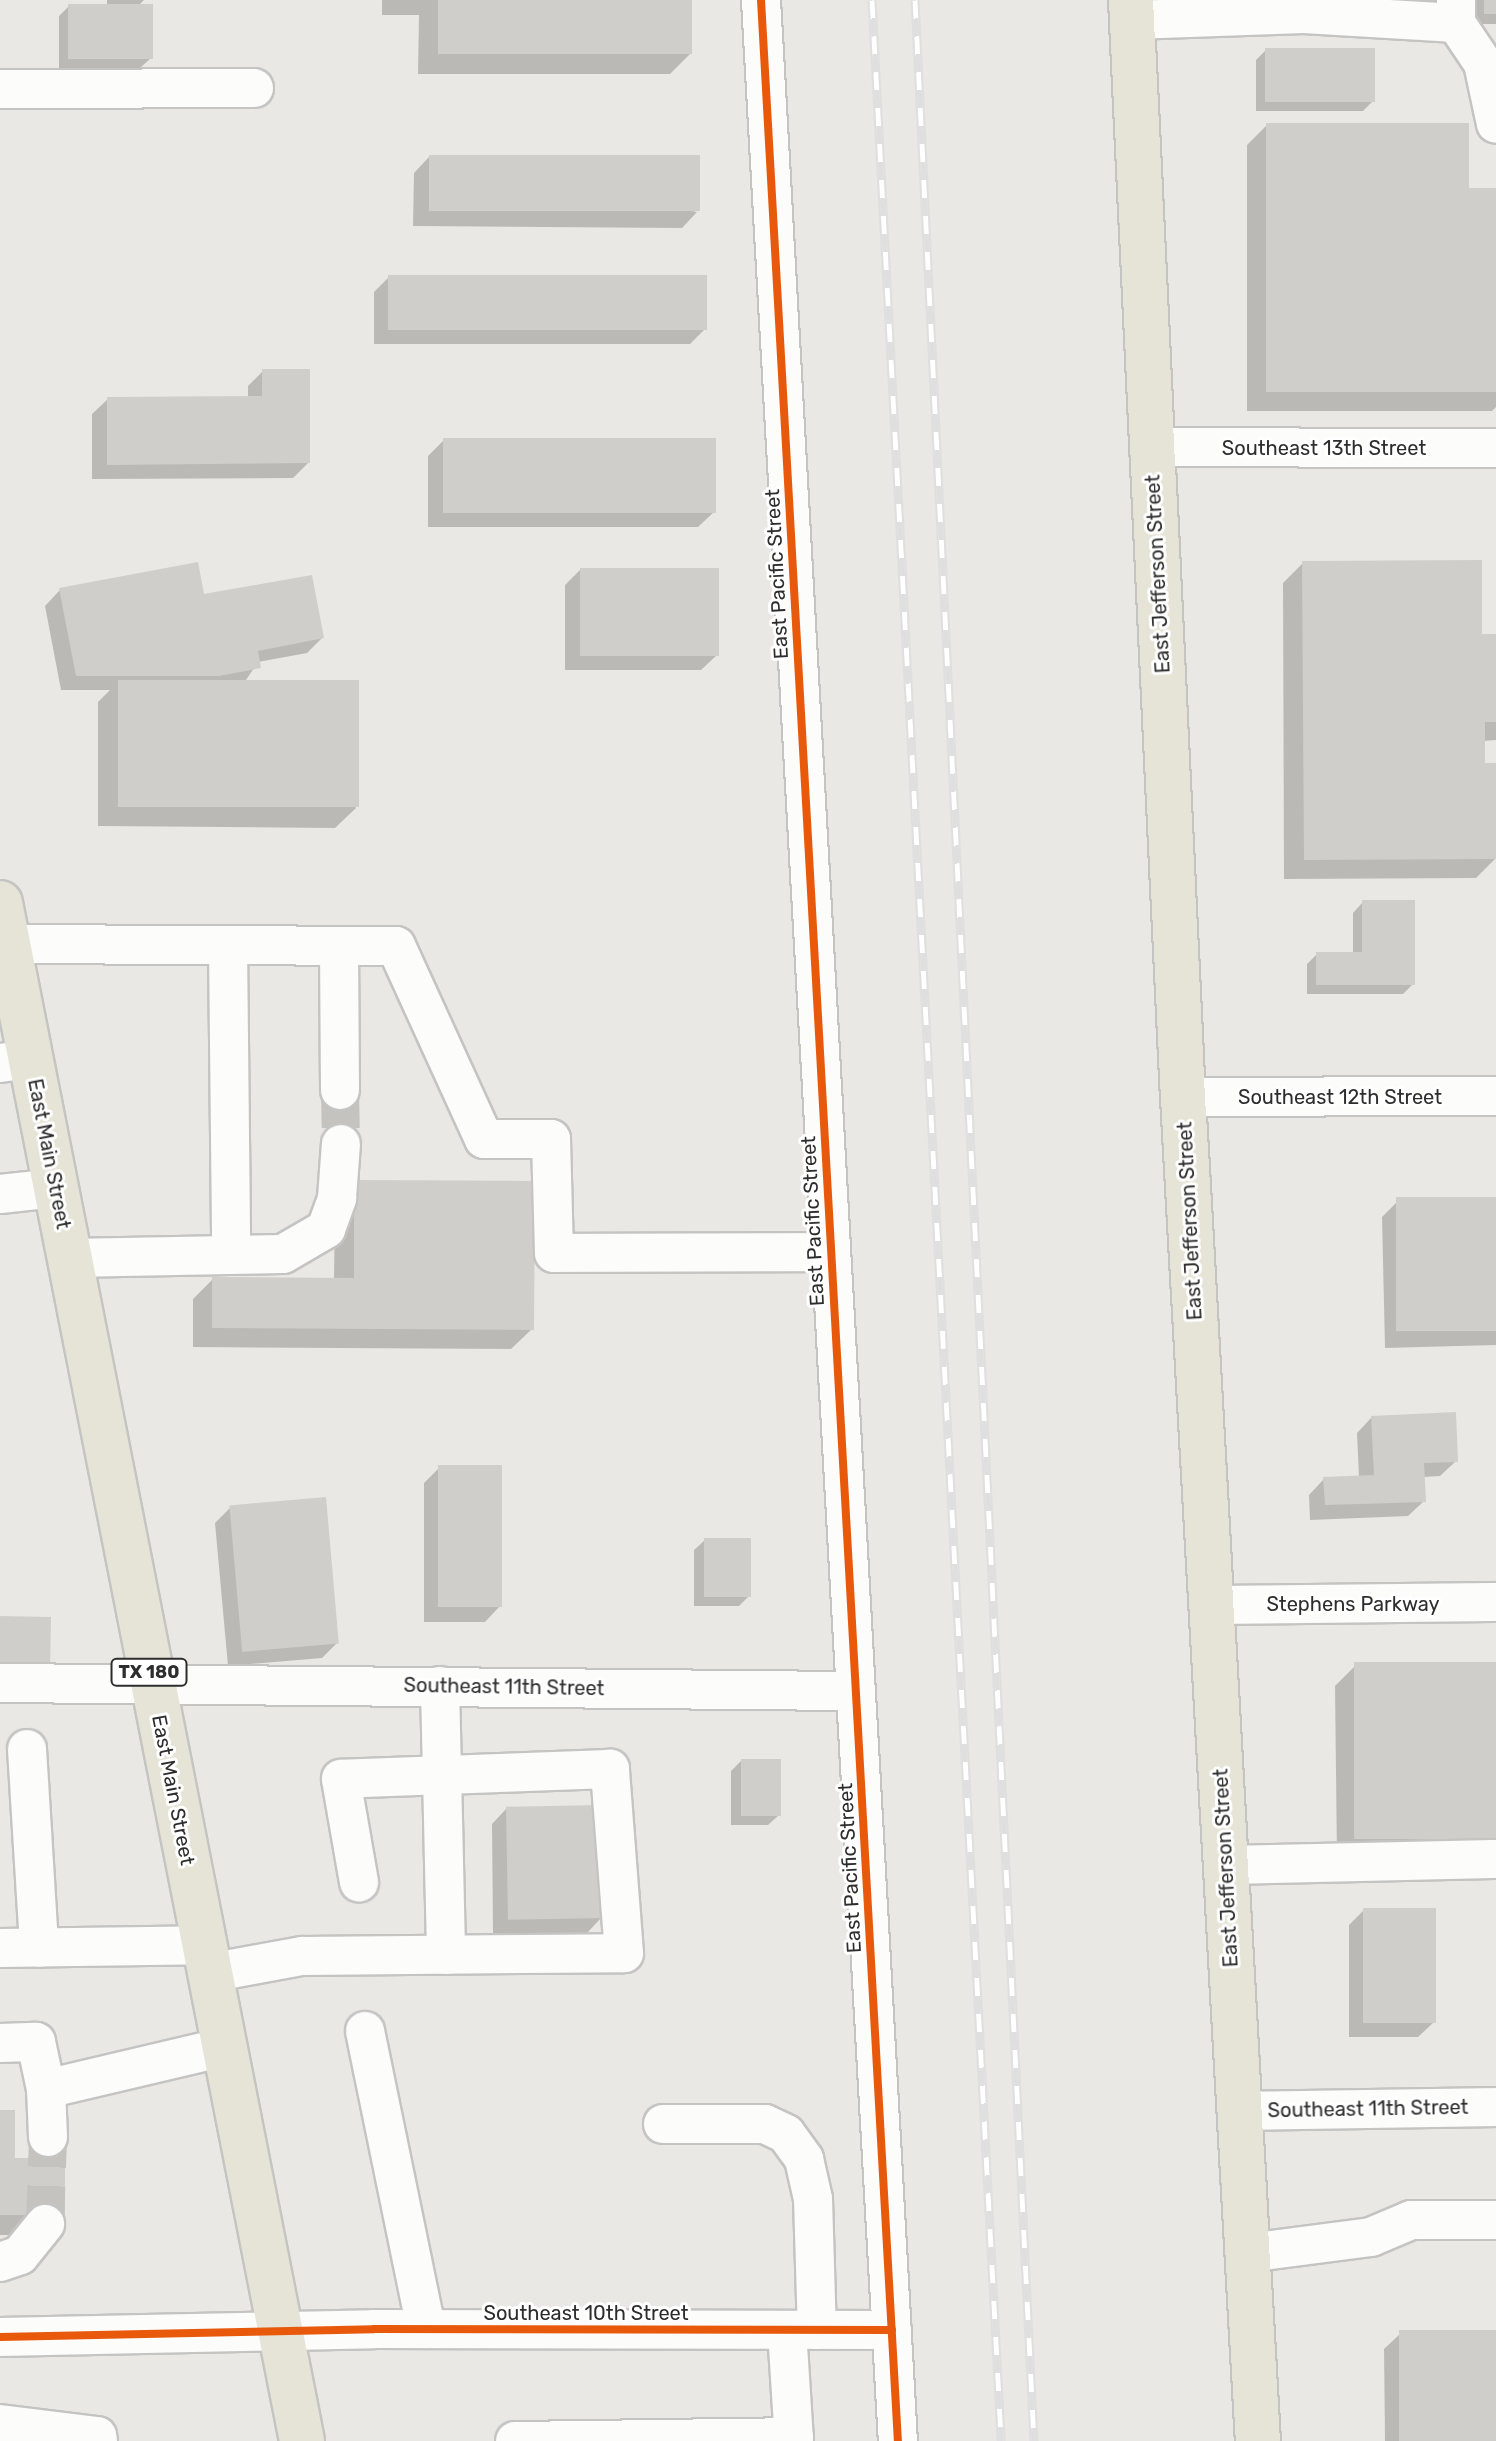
<!DOCTYPE html>
<style>
body{margin:0}
#map{position:relative;width:1496px;height:2441px;overflow:hidden;background:#eae8e4;font-family:Rubik,sans-serif}
div>[style]{position:absolute}
.shadow>*{inset:0;background:#0003;transform-origin:0 0}
.building>*{inset:0;background:#cfceca;transform-origin:0 0}
.minor-tunnel>*{height:38px;margin-top:-19px;transform-origin:0;background:repeating-linear-gradient(90deg,#c4c3bf 0 38px,transparent 0 57px)}
.roads{filter:drop-shadow(2px 0 #c4c4c3) drop-shadow(-2px 0 #c4c4c3) drop-shadow(0 2px #c4c4c3) drop-shadow(0 -2px #c4c4c3)}
.minor>*{height:38px;margin:-19px;padding:0 19px;transform-origin:19px;border-radius:19px;background:#fcfcfb}
.major>*{height:44px;margin:-22px;padding:0 22px;transform-origin:22px;border-radius:22px;background:#e6e4d7}
.rail>*{height:9px;margin-top:-4.5px;transform-origin:0;background:repeating-linear-gradient(90deg,#fff 0 18px,#dfdfe0 0 36px);box-sizing:border-box;border-block:2px solid #dfdfe0}
.cycleway>*{height:8px;margin:-4px;padding:0 4px;transform-origin:4px;border-radius:4px;background:#e8590c}
span{translate:-50% -50%;white-space:nowrap;text-align:center;line-height:1.15;-webkit-text-stroke:6px #fff;paint-order:stroke}
.shield-label span{padding:2px 6px;background:#fff;border:2px solid;border-radius:6px;-webkit-text-stroke-width:0}
.shield-label{font-size:18px;color:#2d2d2d;font-weight:700}
.street-label{font-size:20px;color:#2d2d2d}
</style>
<div id="map">
<div class="shadow">
<i style="clip-path:polygon(107px 0,144px 0,138px 6px,151px 58px,140px 68px,59px 68px,59px 16px,69px 6px,107px 6px)"></i>
<i style="clip-path:polygon(382px 0,457px 0,690px 54px,670px 74px,418px 74px,419px 15px,382px 15px)"></i>
<i style="clip-path:polygon(1336px 0,1437px 0,1421px 15px)"></i>
<i style="left:1474px;top:0;width:22px;height:24px"></i>
<i style="clip-path:polygon(1266px 50px,1373px 101px,1363px 111px,1256px 111px,1256px 60px)"></i>
<i style="clip-path:polygon(1267px 125px,1467px 190px,1496px 190px,1496px 407px,1492px 411px,1247px 411px,1247px 145px)"></i>
<i style="clip-path:polygon(429px 157px,697px 212px,682px 228px,413px 226px,414px 173px)"></i>
<i style="clip-path:polygon(389px 277px,705px 329px,690px 344px,374px 344px,374px 292px)"></i>
<i style="clip-path:polygon(263px 371px,308px 463px,293px 478px,92px 479px,92px 414px,108px 399px,248px 398px,248px 386px)"></i>
<i style="clip-path:polygon(444px 440px,714px 512px,698px 527px,428px 527px,428px 456px)"></i>
<i style="clip-path:polygon(1303px 563px,1480px 636px,1496px 636px,1496px 740px,1483px 741px,1484px 765px,1496px 765px,1496px 858px,1476px 878px,1284px 879px,1283px 583px)"></i>
<i style="clip-path:polygon(580px 570px,717px 655px,701px 670px,565px 670px,565px 585px)"></i>
<i style="clip-path:polygon(60px 590px,202px 597px,322px 638px,307px 653px,258px 662px,244px 683px,356px 808px,335px 828px,98px 826px,98px 702px,110px 690px,61px 690px,45px 606px)"></i>
<i style="clip-path:polygon(1363px 902px,1413px 984px,1403px 994px,1307px 994px,1307px 964px,1317px 954px,1353px 954px,1353px 913px)"></i>
<i style="clip-path:polygon(533px 1183px,532px 1329px,511px 1349px,193px 1347px,193px 1299px,213px 1279px,334px 1280px,335px 1202px)"></i>
<i style="clip-path:polygon(1496px 1199px,1496px 1345px,1385px 1348px,1382px 1217px,1397px 1202px)"></i>
<i style="clip-path:polygon(1372px 1417px,1456px 1461px,1440px 1476px,1423px 1477px,1424px 1501px,1408px 1516px,1310px 1520px,1309px 1495px,1324px 1479px,1359px 1478px,1357px 1433px)"></i>
<i style="clip-path:polygon(439px 1468px,500px 1606px,485px 1622px,424px 1622px,424px 1483px)"></i>
<i style="clip-path:polygon(230px 1508px,338px 1642px,322px 1658px,228px 1666px,215px 1523px)"></i>
<i style="clip-path:polygon(705px 1540px,749px 1596px,739px 1606px,694px 1606px,694px 1550px)"></i>
<i style="clip-path:polygon(1496px 1664px,1496px 1858px,1337px 1860px,1335px 1686px,1355px 1666px)"></i>
<i style="clip-path:polygon(741px 1761px,779px 1815px,768px 1825px,731px 1825px,731px 1771px)"></i>
<i style="clip-path:polygon(507px 1808px,602px 1917px,587px 1933px,493px 1934px,492px 1824px)"></i>
<i style="clip-path:polygon(1364px 1910px,1434px 2022px,1418px 2037px,1349px 2037px,1349px 1925px)"></i>
<i style="clip-path:polygon(0 2112px,13px 2160px,63px 2215px,42px 2235px,0 2235px)"></i>
<i style="clip-path:polygon(1496px 2332px,1496px 2441px,1385px 2441px,1384px 2349px,1400px 2334px)"></i>
</div>
<div class="building">
<i style="left:438px;top:0;width:254px;height:54px"></i>
<i style="left:1484px;top:0;width:12px;height:14px"></i>
<i style="left:68px;top:4px;width:85px;height:55px"></i>
<i style="left:1265px;top:48px;width:110px;height:54px"></i>
<i style="clip-path:polygon(1266px 123px,1469px 123px,1469px 188px,1496px 188px,1496px 392px,1266px 392px)"></i>
<i style="left:429px;top:155px;width:271px;height:56px"></i>
<i style="left:388px;top:275px;width:319px;height:55px"></i>
<i style="clip-path:polygon(262px 369px,310px 369px,310px 463px,107px 465px,107px 397px,262px 396px)"></i>
<i style="left:443px;top:438px;width:273px;height:75px"></i>
<i style="clip-path:polygon(1482px 560px,1482px 634px,1496px 634px,1496px 722px,1485px 722px,1485px 763px,1496px 763px,1496px 859px,1304px 860px,1302px 561px)"></i>
<i style="clip-path:polygon(198px 562px,204px 594px,312px 575px,324px 638px,258px 651px,261px 668px,219px 676px,76px 676px,59px 588px)"></i>
<i style="left:580px;top:568px;width:139px;height:88px"></i>
<i style="left:118px;top:680px;width:241px;height:127px"></i>
<i style="clip-path:polygon(1362px 900px,1415px 900px,1415px 985px,1316px 985px,1316px 952px,1362px 952px)"></i>
<i style="clip-path:polygon(354px 1180px,535px 1181px,534px 1330px,212px 1328px,212px 1277px,354px 1278px)"></i>
<i style="left:1496px;top:1197px;width:134px;height:100px;rotate:90deg"></i>
<i style="clip-path:polygon(1456px 1412px,1458px 1462px,1424px 1463px,1426px 1502px,1325px 1505px,1323px 1477px,1374px 1475px,1371px 1416px)"></i>
<i style="left:438px;top:1465px;width:64px;height:142px"></i>
<i style="left:326px;top:1497px;width:147px;height:97px;rotate:85deg"></i>
<i style="left:704px;top:1538px;width:47px;height:59px"></i>
<i style="left:0;top:1616px;width:51px;height:48px;rotate:1deg"></i>
<i style="left:1496px;top:1662px;width:177px;height:142px;rotate:90deg"></i>
<i style="left:741px;top:1759px;width:40px;height:57px"></i>
<i style="left:603px;top:1805px;width:113px;height:97px;rotate:89deg"></i>
<i style="left:1363px;top:1908px;width:73px;height:115px"></i>
<i style="clip-path:polygon(0 2110px,15px 2110px,15px 2158px,65px 2158px,65px 2215px,0 2215px)"></i>
<i style="left:1496px;top:2330px;width:111px;height:97px;rotate:90deg"></i>
</div>
<div class="minor-tunnel">
<i style="left:340px;top:1090px;width:54px;rotate:88.9deg"></i>
<i style="left:45px;top:2224px;width:87px;rotate:-88deg"></i>
</div>
<div class="roads">
<div class="minor">
<i style="left:761px;top:0;width:2445px;rotate:86.79deg"></i>
<i style="left:1304px;top:14px;width:152px;rotate:3.4deg"></i>
<i style="left:1456px;top:23px;width:23px;rotate:-90deg"></i>
<i style="left:1132px;top:20px;width:172px;rotate:-2deg"></i>
<i style="left:1304px;top:14px;width:14px;rotate:-94deg"></i>
<i style="left:1456px;top:23px;width:48px;rotate:56deg"></i>
<i style="left:1483px;top:63px;width:62px;rotate:78deg"></i>
<i style="left:0;top:89px;width:254px;rotate:-0.2deg"></i>
<i style="left:1152px;top:447px;width:344px;rotate:0.2deg"></i>
<i style="left:8px;top:944px;width:388px;rotate:0.3deg"></i>
<i style="left:396px;top:946px;width:212px;rotate:65.5deg"></i>
<i style="left:484px;top:1139px;width:67px"></i>
<i style="left:551px;top:1139px;width:114px;rotate:88.5deg"></i>
<i style="left:554px;top:1253px;width:277px;rotate:-0.2deg"></i>
<i style="left:228px;top:945px;width:310px;rotate:89.4deg"></i>
<i style="left:339px;top:946px;width:144px;rotate:89.6deg"></i>
<i style="left:0;top:1063px;width:30px;rotate:-8deg"></i>
<i style="left:1183px;top:1097px;width:313px;rotate:-0.2deg"></i>
<i style="left:0;top:1194px;width:55px;rotate:-6.2deg"></i>
<i style="left:69px;top:1258px;width:214px;rotate:-1.1deg"></i>
<i style="left:283px;top:1254px;width:50px;rotate:-30.2deg"></i>
<i style="left:326px;top:1229px;width:33px;rotate:-70deg"></i>
<i style="left:337px;top:1198px;width:54px;rotate:-85.8deg"></i>
<i style="left:1211px;top:1605px;width:285px;rotate:-0.6deg"></i>
<i style="left:0;top:1683px;width:856px;rotate:0.54deg"></i>
<i style="left:440px;top:1686px;width:269px;rotate:88.7deg"></i>
<i style="left:27px;top:1749px;width:199px;rotate:86.5deg"></i>
<i style="left:1225px;top:1865px;width:271px;rotate:-1.3deg"></i>
<i style="left:0;top:1948px;width:204px;rotate:-0.8deg"></i>
<i style="left:209px;top:1973px;width:95px;rotate:-10.4deg"></i>
<i style="left:302px;top:1956px;width:322px;rotate:-0.5deg"></i>
<i style="left:624px;top:1953px;width:185px;rotate:-94.4deg"></i>
<i style="left:610px;top:1769px;width:269px;rotate:177.9deg"></i>
<i style="left:341px;top:1779px;width:105px;rotate:80.1deg"></i>
<i style="left:365px;top:2031px;width:304px;rotate:78.4deg"></i>
<i style="left:0;top:2043px;width:36px;rotate:-2deg"></i>
<i style="left:36px;top:2042px;width:48px;rotate:78deg"></i>
<i style="left:46px;top:2089px;width:183px;rotate:-13.3deg"></i>
<i style="left:46px;top:2089px;width:48px;rotate:87.6deg"></i>
<i style="left:1239px;top:2111px;width:257px;rotate:-0.9deg"></i>
<i style="left:663px;top:2124px;width:102px"></i>
<i style="left:765px;top:2124px;width:23px;rotate:25deg"></i>
<i style="left:786px;top:2134px;width:31px;rotate:54deg"></i>
<i style="left:804px;top:2159px;width:41px;rotate:77.3deg"></i>
<i style="left:813px;top:2199px;width:131px;rotate:88.3deg"></i>
<i style="left:1248px;top:2253px;width:124px;rotate:-7.4deg"></i>
<i style="left:1371px;top:2237px;width:43px;rotate:-23deg"></i>
<i style="left:1411px;top:2220px;width:85px"></i>
<i style="left:0;top:2262px;width:21px;rotate:-19deg"></i>
<i style="left:20px;top:2255px;width:40px;rotate:-51deg"></i>
<i style="left:787px;top:2330px;width:111px;rotate:86.4deg"></i>
<i style="left:0;top:2337px;width:374px;rotate:-1.2deg"></i>
<i style="left:374px;top:2329px;width:518px;rotate:0.11deg"></i>
<i style="left:0;top:2424px;width:98px;rotate:7.1deg"></i>
<i style="left:97px;top:2436px;width:5px;rotate:79deg"></i>
<i style="left:515px;top:2441px;width:279px;rotate:-0.8deg"></i>
</div>
<div class="major">
<i style="left:1131px;top:0;width:1098px;rotate:87.29deg"></i>
<i style="left:1183px;top:1097px;width:1346px;rotate:86.81deg"></i>
<i style="left:0;top:903px;width:1567px;rotate:78.89deg"></i>
</div>
</div>
<div class="rail">
<i style="left:872px;top:0;width:2444px;rotate:86.97deg"></i>
<i style="left:915px;top:0;width:2444px;rotate:87.21deg"></i>
</div>
<div class="cycleway">
<i style="left:761px;top:0;width:2445px;rotate:86.79deg"></i>
<i style="left:0;top:2337px;width:374px;rotate:-1.2deg"></i>
<i style="left:374px;top:2329px;width:518px;rotate:0.11deg"></i>
</div>
<div class="shield-label">
<span style="left:149px;top:1672px">TX 180</span>
</div>
<div class="street-label">
<span style="left:1324px;top:448px">Southeast 13th Street</span>
<span style="left:777px;top:574px;rotate:-93deg">East Pacific Street</span>
<span style="left:1158px;top:574px;rotate:-93deg">East Jefferson Street</span>
<span style="left:1340px;top:1097px">Southeast 12th Street</span>
<span style="left:49px;top:1154px;rotate:79deg">East Main Street</span>
<span style="left:813px;top:1221px;rotate:-93deg">East Pacific Street</span>
<span style="left:1190px;top:1221px;rotate:-93deg">East Jefferson Street</span>
<span style="left:1353px;top:1604px">Stephens Parkway</span>
<span style="left:504px;top:1687px;rotate:1deg">Southeast 11th Street</span>
<span style="left:173px;top:1790px;rotate:79deg">East Main Street</span>
<span style="left:850px;top:1868px;rotate:-93deg">East Pacific Street</span>
<span style="left:1226px;top:1868px;rotate:-93deg">East Jefferson Street</span>
<span style="left:1368px;top:2109px;rotate:-1deg">Southeast 11th Street</span>
<span style="left:586px;top:2313px">Southeast 10th Street</span>
</div>
</div>
